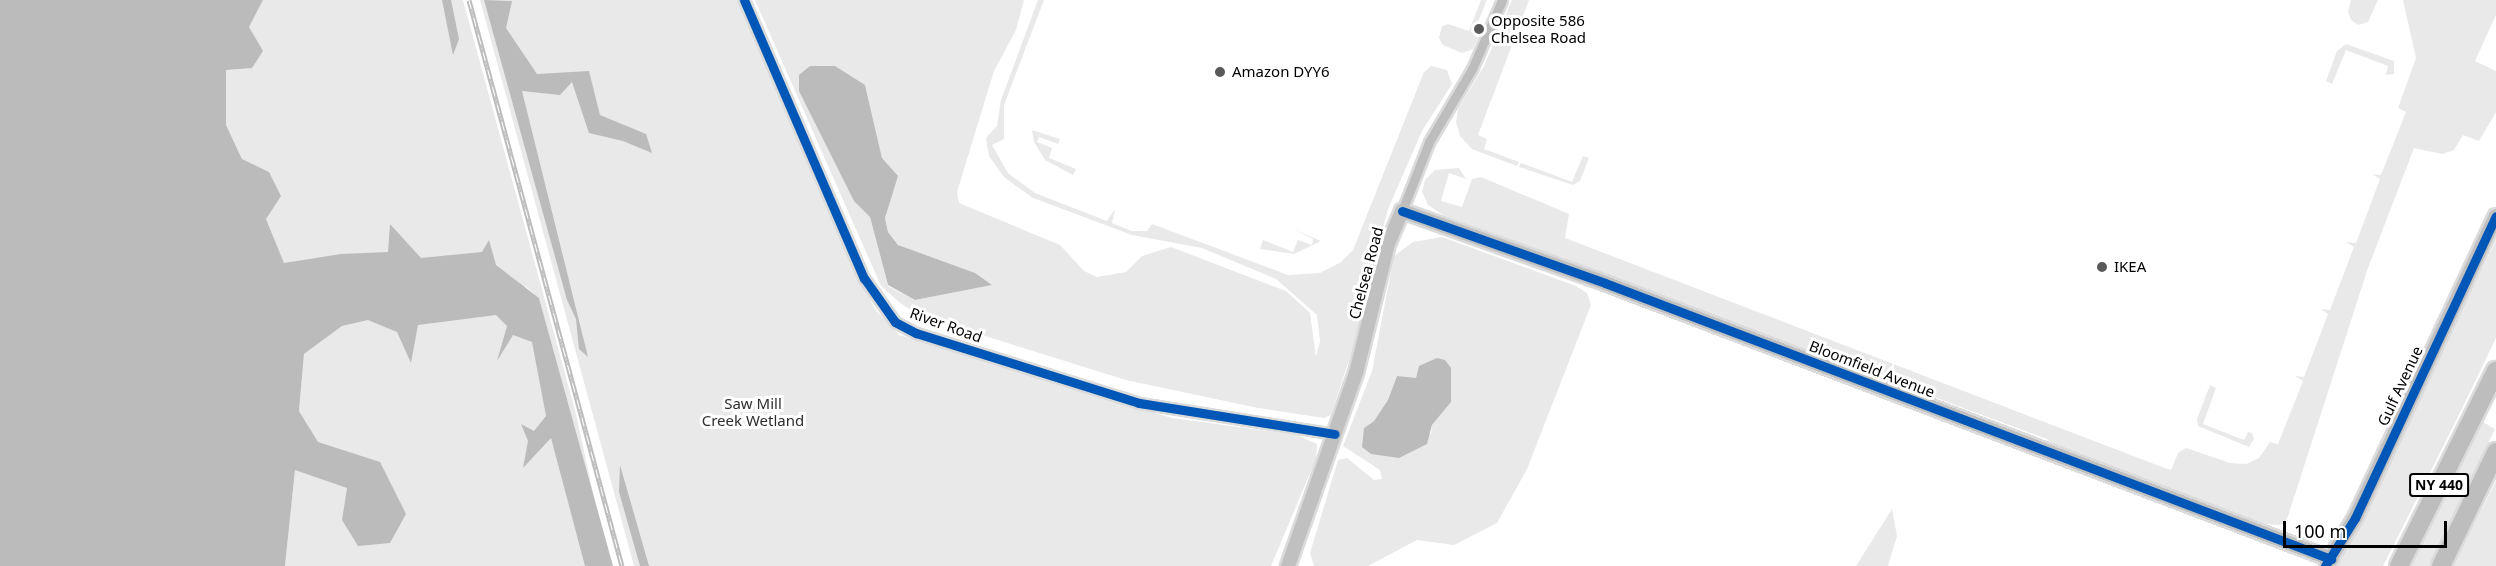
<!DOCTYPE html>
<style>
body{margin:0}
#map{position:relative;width:2496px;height:566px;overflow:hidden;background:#fff;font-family:"Noto Sans",sans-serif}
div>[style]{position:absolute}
.green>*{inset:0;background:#e9e9e9}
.water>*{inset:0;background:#bbb}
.roads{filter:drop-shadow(2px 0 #dbdbdb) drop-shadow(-2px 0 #dbdbdb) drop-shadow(0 2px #dbdbdb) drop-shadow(0 -2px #dbdbdb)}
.street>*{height:9px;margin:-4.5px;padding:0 4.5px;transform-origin:4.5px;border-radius:4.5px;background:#bdbdbd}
.secondary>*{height:14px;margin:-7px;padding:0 7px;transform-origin:7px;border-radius:7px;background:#c0c0c0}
.highway>*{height:18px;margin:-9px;padding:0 9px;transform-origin:9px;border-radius:9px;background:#bdbdbd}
.rail>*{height:5px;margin-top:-2.5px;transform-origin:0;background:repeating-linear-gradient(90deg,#fff 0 9px,#bdbdbd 0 18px);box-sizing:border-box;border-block:2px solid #bdbdbd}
.cycleway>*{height:9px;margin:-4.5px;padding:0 4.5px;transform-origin:4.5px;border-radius:4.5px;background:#0057b8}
.dots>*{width:16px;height:16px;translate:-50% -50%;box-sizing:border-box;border:3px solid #fff;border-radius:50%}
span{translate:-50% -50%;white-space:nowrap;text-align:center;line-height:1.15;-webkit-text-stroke:6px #fff;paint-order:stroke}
.shield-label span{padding:2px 4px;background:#fff;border:2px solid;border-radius:4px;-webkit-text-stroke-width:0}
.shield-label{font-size:14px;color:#000;font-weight:700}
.poi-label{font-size:15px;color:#000}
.left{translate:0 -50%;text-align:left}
.street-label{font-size:15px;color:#000}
.park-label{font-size:15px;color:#2e2e2e}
.scale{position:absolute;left:2283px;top:521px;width:164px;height:27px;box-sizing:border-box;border:3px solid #000;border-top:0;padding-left:8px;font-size:18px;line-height:21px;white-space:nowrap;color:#000;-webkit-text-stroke:4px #fff;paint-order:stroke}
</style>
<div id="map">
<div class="green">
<i style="clip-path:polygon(229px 0,463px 0,576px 414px,595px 502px,539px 298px,525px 286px,599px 566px,285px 566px,295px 470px,310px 429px,299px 411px,304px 354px,342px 326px,368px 319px,311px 259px,284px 264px,266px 219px,269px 172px,242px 159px,226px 125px,226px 70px,238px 69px)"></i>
<i style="clip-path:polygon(480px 0,738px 0,874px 308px,899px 335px,1172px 418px,1297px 435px,1317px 444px,1316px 459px,1271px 566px,634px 566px)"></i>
<i style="clip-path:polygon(evenodd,755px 0,1024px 0,1016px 30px,994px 71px,957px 192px,959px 203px,1060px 245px,1084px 271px,1097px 277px,1126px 272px,1142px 256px,1171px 247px,1286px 291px,1310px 313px,1316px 357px,1320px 341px,1317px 315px,1276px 279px,1202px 248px,1132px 235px,1033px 198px,1004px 177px,989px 156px,986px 138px,997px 126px,1001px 100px,1038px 0,1044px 0,1004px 105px,1004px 139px,992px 145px,1008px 173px,1035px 193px,1107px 221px,1115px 209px,1112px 223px,1132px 231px,1147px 231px,1152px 224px,1288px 275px,1320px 273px,1341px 262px,1353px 250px,1424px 72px,1431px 66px,1447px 70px,1452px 84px,1422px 131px,1388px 209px,1351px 354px,1331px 415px,1324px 418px,1258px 408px,1126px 380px,918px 315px,899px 302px,881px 286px,755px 0,865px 85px,882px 158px,897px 176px,885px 218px,888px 232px,898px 245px,991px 285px,915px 300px,888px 286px,870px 217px,865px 85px)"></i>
<i style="clip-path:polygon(1481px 0,1487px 0,1475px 29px,1481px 32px,1473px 49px,1462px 53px,1443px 45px,1439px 38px,1442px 26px,1448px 24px,1469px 31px)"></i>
<i style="clip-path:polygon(1512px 0,1529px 0,1478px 135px,1487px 139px,1484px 149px,1519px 162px,1517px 166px,1472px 149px,1460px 136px,1456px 122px,1458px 109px,1484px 66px)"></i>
<i style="clip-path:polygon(2351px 0,2378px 0,2368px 22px,2358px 25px,2351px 20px,2348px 12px)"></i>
<i style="clip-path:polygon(2403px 0,2496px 0,2496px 15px,2475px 61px,2496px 71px,2496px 112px,2479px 141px,2463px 135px,2454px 150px,2442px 154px,2414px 148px,2368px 268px,2287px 519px,2280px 525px,2264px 524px,2055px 446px,2047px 439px,1443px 215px,1428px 205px,1422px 192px,1425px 180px,1435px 170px,1459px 168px,1466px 179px,1449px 173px,1441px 201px,1462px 207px,1472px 179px,1481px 177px,1569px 214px,1565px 238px,2162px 467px,2171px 470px,2178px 453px,2186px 448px,2230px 463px,2247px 464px,2259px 458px,2270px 442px,2278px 444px,2303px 381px,2295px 376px,2304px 377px,2328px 314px,2321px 309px,2330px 310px,2354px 247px,2346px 242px,2356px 243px,2380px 179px,2372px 174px,2381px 175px,2406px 112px,2398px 108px,2416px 58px)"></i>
<i style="clip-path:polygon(2346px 44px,2394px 61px,2394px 74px,2386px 75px,2388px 66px,2346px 50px,2332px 84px,2326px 81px,2337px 51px)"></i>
<i style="clip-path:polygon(1032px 130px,1060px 139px,1058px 144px,1039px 137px,1037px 142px,1052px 148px,1049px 158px,1076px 169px,1073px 175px,1045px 160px,1034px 142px)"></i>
<i style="clip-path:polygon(1583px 156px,1589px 158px,1580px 181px,1573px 185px,1519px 167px,1521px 163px,1572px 182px)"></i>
<i style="clip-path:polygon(1293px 229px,1321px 241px,1294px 254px,1260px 249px,1263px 240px,1293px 252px,1298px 240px,1312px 245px,1313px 239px)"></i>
<i style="clip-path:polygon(evenodd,1442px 237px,1576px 286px,1587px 293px,1591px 305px,1527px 469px,1497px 523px,1454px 545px,1417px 540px,1368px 566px,1314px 566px,1310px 553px,1338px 460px,1347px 458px,1374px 480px,1382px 479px,1380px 470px,1343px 446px,1372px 371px,1394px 256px,1413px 242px,1442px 237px,1451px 368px,1451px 402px,1432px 425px,1431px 434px,1364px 428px,1374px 421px,1388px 400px,1397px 376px,1410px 379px,1416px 378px,1418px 371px,1451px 368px)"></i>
<i style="clip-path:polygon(2496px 240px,2496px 338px,2455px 423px,2383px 566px,2334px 566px,2361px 519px)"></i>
<i style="clip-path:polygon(2210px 385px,2216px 388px,2203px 424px,2244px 440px,2248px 432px,2252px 433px,2254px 439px,2249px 447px,2198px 426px,2197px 419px)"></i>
<i style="clip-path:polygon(2483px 422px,2495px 429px,2430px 566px,2412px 566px)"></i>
<i style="clip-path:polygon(2496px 481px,2496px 566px,2453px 566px,2458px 557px)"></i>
<i style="clip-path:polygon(1892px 509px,1897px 536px,1888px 566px,1856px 566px)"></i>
</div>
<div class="water">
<i style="clip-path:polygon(0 0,263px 0,249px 27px,263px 51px,252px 68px,226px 70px,226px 125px,242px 159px,269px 172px,281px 196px,266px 219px,284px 263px,341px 254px,388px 252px,390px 224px,421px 258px,482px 252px,489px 240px,496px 265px,539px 298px,613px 566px,585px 566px,551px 438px,523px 468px,528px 441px,521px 424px,534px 431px,546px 416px,532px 342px,513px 335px,497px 361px,507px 326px,496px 315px,418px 325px,411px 363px,397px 332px,368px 320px,342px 326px,304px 354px,299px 411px,318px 442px,380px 462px,406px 514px,390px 543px,358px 546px,342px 520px,347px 488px,295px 470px,285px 566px,0 566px)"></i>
<i style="clip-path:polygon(442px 0,451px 0,459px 39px,453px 55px)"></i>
<i style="clip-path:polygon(484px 0,512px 1px,506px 28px,537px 74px,589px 71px,600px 115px,646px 134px,652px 153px,623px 141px,589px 133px,572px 82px,560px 95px,522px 91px,588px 357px,579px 349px,576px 319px,567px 300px)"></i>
<i style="clip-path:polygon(810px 66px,835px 66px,865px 85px,882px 158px,898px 176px,885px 218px,888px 232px,898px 245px,975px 273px,992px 285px,915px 300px,888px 285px,870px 217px,854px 201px,799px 91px,799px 75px)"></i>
<i style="clip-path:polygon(1437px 358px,1445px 360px,1451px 368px,1451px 402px,1432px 425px,1427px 444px,1399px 458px,1371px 454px,1362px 447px,1364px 428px,1374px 421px,1388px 400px,1397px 376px,1416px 378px,1419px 366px)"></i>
<i style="clip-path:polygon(620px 464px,620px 465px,649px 566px,640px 566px,619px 492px)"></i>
</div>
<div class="roads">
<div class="street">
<i style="left:744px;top:0;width:303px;rotate:66.7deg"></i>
<i style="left:864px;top:278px;width:54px;rotate:54.8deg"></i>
<i style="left:895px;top:322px;width:24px;rotate:28deg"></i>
<i style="left:916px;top:333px;width:234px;rotate:17.4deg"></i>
<i style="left:1139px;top:403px;width:198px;rotate:9deg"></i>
<i style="left:1402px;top:211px;width:74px;rotate:-68.6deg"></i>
<i style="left:1429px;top:142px;width:85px;rotate:-59.5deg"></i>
<i style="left:1472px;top:69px;width:75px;rotate:-66.5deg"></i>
</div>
<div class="secondary">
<i style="left:2327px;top:564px;width:54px;rotate:-58.7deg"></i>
<i style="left:2355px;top:518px;width:333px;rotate:-65deg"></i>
<i style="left:1288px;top:566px;width:205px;rotate:-70.6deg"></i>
<i style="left:1356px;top:373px;width:133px;rotate:-76.1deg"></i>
<i style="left:1388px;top:244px;width:36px;rotate:-67deg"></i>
<i style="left:1402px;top:211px;width:215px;rotate:19.5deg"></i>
<i style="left:1605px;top:283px;width:777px;rotate:20.82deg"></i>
</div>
<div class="highway">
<i style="left:2399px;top:566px;width:218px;rotate:-63.6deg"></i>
<i style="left:2441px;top:566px;width:127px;rotate:-64.2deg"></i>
</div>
</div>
<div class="rail">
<i style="left:469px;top:0;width:586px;rotate:74.87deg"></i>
</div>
<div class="cycleway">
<i style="left:744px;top:0;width:303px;rotate:66.7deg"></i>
<i style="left:864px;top:278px;width:54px;rotate:54.8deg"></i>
<i style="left:895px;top:322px;width:24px;rotate:28deg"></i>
<i style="left:916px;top:333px;width:234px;rotate:17.4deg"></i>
<i style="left:1139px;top:403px;width:198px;rotate:9deg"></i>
<i style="left:1402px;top:211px;width:215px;rotate:19.5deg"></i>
<i style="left:1605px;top:283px;width:777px;rotate:20.82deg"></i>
<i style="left:2325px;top:566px;width:57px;rotate:-58deg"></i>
<i style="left:2355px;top:518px;width:333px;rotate:-65deg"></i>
</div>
<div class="dots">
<i style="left:1479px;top:29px;background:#595959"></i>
<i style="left:1220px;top:72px;background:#595959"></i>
<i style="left:2102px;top:267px;background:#595959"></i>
</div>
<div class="shield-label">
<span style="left:2439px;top:485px">NY 440</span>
</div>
<div class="poi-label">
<span class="left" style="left:1491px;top:29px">Opposite 586<br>Chelsea Road</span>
<span class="left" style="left:1232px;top:72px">Amazon DYY6</span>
<span class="left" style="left:2114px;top:267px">IKEA</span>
</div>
<div class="street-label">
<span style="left:1366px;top:273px;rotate:-75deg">Chelsea Road</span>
<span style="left:946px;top:325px;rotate:20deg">River Road</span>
<span style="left:1872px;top:369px;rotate:21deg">Bloomfield Avenue</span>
<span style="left:2400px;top:386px;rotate:-65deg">Gulf Avenue</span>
</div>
<div class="park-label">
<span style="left:753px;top:412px">Saw Mill<br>Creek Wetland</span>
</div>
<div class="scale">100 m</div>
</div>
